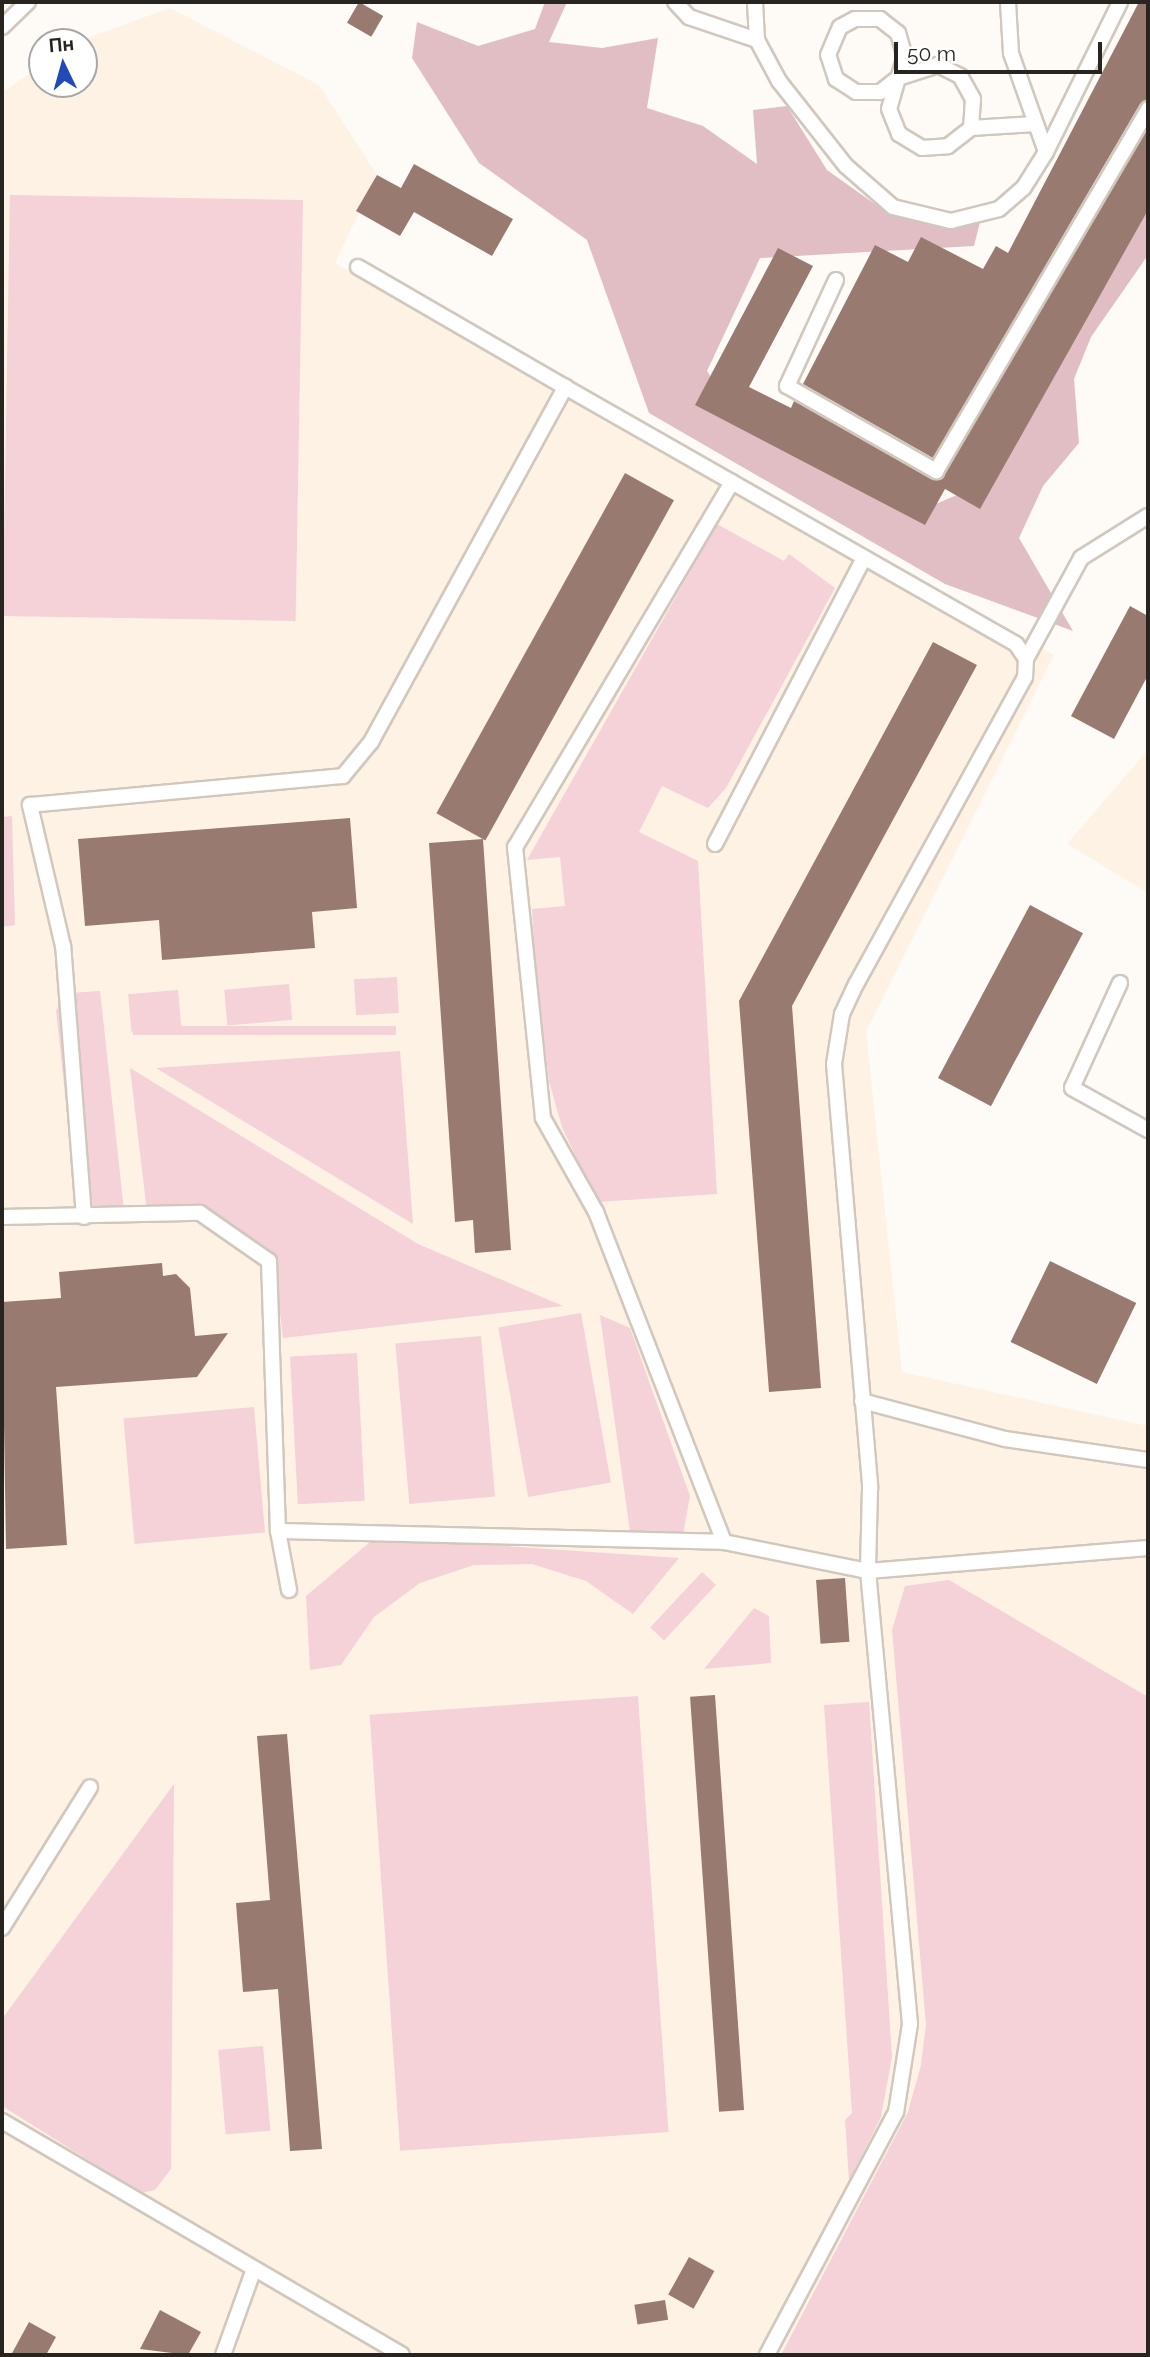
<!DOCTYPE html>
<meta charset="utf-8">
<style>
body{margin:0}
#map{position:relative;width:1150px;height:2357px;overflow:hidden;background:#fefbf6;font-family:Raleway,sans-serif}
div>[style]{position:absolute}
.built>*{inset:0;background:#fef2e4}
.green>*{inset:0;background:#f4d2d7;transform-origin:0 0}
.forest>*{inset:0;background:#e1bec4}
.building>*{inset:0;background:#987a70;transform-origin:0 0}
.roads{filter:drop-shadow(2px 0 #d1c8bd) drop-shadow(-2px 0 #d1c8bd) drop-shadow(0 2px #d1c8bd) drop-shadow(0 -2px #d1c8bd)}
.lane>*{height:14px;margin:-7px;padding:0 7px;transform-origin:7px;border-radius:7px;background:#fff}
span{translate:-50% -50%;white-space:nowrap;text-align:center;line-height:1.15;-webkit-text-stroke:5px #fff;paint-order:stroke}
.frame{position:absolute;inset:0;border:4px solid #282420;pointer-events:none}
.north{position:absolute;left:28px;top:28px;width:70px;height:70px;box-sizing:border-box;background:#fff;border:2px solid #a9a7a6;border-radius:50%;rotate:355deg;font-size:19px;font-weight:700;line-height:28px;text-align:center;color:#282420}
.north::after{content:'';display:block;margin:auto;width:24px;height:32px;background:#214ab8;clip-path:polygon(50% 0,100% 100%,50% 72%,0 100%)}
.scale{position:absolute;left:894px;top:42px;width:208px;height:32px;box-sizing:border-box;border:4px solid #282420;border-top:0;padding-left:9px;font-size:21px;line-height:24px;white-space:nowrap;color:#282420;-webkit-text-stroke:5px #fff;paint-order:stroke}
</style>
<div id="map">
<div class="built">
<i style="clip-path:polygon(170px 8px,319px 85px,377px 175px,335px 263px,522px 369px,530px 357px,1054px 655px,866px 1032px,902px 1372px,1148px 1426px,1148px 2355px,2px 2355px,2px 93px,42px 65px,42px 84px,84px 84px,84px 42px,76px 42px)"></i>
<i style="clip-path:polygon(1148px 750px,1148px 893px,1067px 844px)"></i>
</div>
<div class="green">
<i style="left:10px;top:195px;width:293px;height:421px;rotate:1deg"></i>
<i style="clip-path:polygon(717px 524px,784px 561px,789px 554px,835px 588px,726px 788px,708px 808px,662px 786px,639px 832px,698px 861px,717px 1194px,597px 1202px,562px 1127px,549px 1081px,536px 976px,532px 909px,565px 906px,560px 857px,527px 860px)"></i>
<i style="clip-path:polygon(12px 816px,15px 925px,2px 927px,2px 817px)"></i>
<i style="left:397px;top:977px;width:36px;height:43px;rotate:87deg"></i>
<i style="left:289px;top:984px;width:36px;height:65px;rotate:85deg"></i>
<i style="left:178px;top:990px;width:38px;height:50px;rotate:85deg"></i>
<i style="clip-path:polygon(100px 991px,124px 1210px,96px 1210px,75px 1189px,56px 1010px,70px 993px)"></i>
<i style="left:396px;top:1026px;width:9px;height:263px;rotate:90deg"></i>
<i style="clip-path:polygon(400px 1051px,413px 1224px,156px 1068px)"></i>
<i style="clip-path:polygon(130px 1068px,418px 1244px,563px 1306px,283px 1338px,274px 1264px,193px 1212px,147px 1212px)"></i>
<i style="left:581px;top:1313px;width:172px;height:84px;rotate:80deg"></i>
<i style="clip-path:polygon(600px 1315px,630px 1328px,690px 1496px,683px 1534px,630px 1532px)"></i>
<i style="left:481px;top:1336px;width:161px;height:86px;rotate:85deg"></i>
<i style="left:357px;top:1353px;width:148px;height:67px;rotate:87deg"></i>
<i style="left:254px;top:1407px;width:126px;height:131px;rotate:85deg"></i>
<i style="clip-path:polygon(376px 1537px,679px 1558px,633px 1614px,586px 1581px,532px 1564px,474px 1565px,420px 1583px,374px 1617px,341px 1665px,310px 1670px,306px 1596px)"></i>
<i style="left:702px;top:1572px;width:19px;height:76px;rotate:43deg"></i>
<i style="clip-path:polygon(949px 1580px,1148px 1697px,1148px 2355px,781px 2355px,908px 2112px,921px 2065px,926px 2024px,892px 1630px,905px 1586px)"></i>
<i style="clip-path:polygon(754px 1608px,769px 1616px,771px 1663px,704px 1669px)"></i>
<i style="left:638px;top:1696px;width:437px;height:269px;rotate:86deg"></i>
<i style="clip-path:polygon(869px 1702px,892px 2057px,881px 2117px,849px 2181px,845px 2120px,852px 2113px,824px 1705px)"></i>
<i style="clip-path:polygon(174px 1784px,171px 2169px,155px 2190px,141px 2193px,2px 2106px,2px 2019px)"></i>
<i style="left:263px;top:2046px;width:85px;height:45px;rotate:85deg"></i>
</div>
<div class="forest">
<i style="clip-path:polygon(545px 2px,567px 2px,549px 42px,602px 48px,658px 38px,647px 108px,703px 126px,757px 164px,753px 110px,787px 106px,827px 170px,886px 212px,980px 222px,974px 246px,760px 258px,707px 371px,744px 429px,910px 515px,985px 483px,1148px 196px,1148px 255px,1091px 337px,1074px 379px,1079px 443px,1043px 486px,1019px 538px,1073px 631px,945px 584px,649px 413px,587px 240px,479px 163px,412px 58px,417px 22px,478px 46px,535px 29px)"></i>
</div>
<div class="building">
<i style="left:359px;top:2px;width:28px;height:24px;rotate:30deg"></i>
<i style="clip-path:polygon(1139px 2px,1148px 2px,1148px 99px,1140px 104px,933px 458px,803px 384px,875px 245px,908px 262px,921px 237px,983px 269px,996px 246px,1008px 253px)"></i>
<i style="clip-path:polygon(1148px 128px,1148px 210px,980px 509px,945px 489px,925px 525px,695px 405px,778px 248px,813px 266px,749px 387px,791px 408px,794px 401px,931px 479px,941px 479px)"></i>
<i style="clip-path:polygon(414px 164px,513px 219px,492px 256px,414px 212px,400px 236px,356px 211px,377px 175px,401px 188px)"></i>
<i style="left:625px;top:473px;width:56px;height:389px;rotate:29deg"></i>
<i style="clip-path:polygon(1130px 606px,1148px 616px,1148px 675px,1114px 739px,1071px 716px)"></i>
<i style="clip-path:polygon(933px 642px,977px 665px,792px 1006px,821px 1388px,769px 1392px,739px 1001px)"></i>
<i style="clip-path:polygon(350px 818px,357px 908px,312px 912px,315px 948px,162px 960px,159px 920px,85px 926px,78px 839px)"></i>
<i style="clip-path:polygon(483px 839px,511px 1250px,475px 1253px,473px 1220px,455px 1222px,429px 843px)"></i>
<i style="left:1030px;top:905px;width:60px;height:196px;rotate:28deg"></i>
<i style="left:1050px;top:1261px;width:96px;height:90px;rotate:26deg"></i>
<i style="clip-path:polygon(162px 1263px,163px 1276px,176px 1274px,190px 1288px,195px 1336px,228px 1333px,197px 1377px,56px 1387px,67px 1545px,6px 1549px,2px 1302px,61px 1298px,59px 1272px)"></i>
<i style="left:845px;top:1578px;width:64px;height:29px;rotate:86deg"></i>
<i style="left:715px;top:1695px;width:416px;height:25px;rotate:86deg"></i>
<i style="clip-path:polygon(287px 1734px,322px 2149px,290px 2151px,278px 1989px,243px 1992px,236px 1903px,270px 1900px,257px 1736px)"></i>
<i style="left:689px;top:2257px;width:29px;height:43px;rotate:29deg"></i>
<i style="left:665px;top:2300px;width:20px;height:31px;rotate:81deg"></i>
<i style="clip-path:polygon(160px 2310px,201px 2332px,188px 2355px,140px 2349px)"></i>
<i style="clip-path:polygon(29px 2322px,56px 2337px,46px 2355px,11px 2355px)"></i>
</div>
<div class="roads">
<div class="lane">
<i style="left:675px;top:2px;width:21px;rotate:47deg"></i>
<i style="left:689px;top:17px;width:72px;rotate:18.7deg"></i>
<i style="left:755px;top:2px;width:38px;rotate:87deg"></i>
<i style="left:757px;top:40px;width:47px;rotate:61.8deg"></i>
<i style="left:779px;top:81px;width:108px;rotate:51.8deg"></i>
<i style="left:846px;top:166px;width:62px;rotate:41.1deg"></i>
<i style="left:893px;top:207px;width:60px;rotate:13.6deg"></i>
<i style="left:951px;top:221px;width:49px;rotate:-14deg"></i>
<i style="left:999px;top:209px;width:33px;rotate:-41deg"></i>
<i style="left:1024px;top:187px;width:41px;rotate:-57.8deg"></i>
<i style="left:1046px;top:152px;width:105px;rotate:-109.5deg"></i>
<i style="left:1011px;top:53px;width:51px;rotate:-93.4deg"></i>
<i style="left:2px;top:27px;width:36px;rotate:-44deg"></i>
<i style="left:898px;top:78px;width:23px;rotate:142deg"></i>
<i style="left:880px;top:92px;width:24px;rotate:180deg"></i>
<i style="left:856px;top:92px;width:24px;rotate:-147deg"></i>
<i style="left:836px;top:79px;width:25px;rotate:-108deg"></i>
<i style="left:828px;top:55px;width:30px;rotate:-67deg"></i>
<i style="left:840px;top:27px;width:17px;rotate:-28deg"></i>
<i style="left:855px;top:19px;width:25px"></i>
<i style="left:880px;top:19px;width:23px;rotate:38deg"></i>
<i style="left:898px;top:33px;width:25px;rotate:74deg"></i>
<i style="left:905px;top:57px;width:22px;rotate:108deg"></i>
<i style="left:898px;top:78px;width:32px;rotate:106deg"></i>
<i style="left:889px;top:109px;width:27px;rotate:68deg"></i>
<i style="left:899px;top:134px;width:27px;rotate:31deg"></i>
<i style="left:922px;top:148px;width:26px;rotate:-4deg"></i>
<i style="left:948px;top:146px;width:29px;rotate:-38deg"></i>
<i style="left:971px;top:128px;width:29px;rotate:-86deg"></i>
<i style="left:973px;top:99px;width:26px;rotate:-119deg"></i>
<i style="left:960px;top:76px;width:25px;rotate:-153deg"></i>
<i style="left:938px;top:65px;width:42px;rotate:162deg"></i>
<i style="left:971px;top:128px;width:64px;rotate:-3.6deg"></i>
<i style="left:1046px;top:152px;width:167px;rotate:-63.7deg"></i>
<i style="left:358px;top:267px;width:239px;rotate:30.1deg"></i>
<i style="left:836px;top:280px;width:117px;rotate:114.8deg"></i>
<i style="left:787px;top:386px;width:172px;rotate:29.7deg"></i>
<i style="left:936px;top:471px;width:420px;rotate:-59.6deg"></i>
<i style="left:732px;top:482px;width:425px;rotate:120.7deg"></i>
<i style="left:515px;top:847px;width:272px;rotate:84.1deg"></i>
<i style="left:543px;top:1118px;width:108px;rotate:60.6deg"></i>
<i style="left:596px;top:1212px;width:354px;rotate:68.8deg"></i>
<i style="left:724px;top:1542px;width:147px;rotate:11.4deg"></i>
<i style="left:868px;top:1571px;width:281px;rotate:-4.7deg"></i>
<i style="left:1026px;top:659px;width:115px;rotate:-61.4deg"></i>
<i style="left:1081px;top:558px;width:79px;rotate:-32.1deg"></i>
<i style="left:715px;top:844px;width:320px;rotate:-62.5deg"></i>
<i style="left:1120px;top:983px;width:115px;rotate:114.6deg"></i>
<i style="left:1072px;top:1088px;width:87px;rotate:28.9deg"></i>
<i style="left:2px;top:1217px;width:198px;rotate:-1.2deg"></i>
<i style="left:200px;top:1213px;width:84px;rotate:34.8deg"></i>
<i style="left:269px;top:1261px;width:270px;rotate:88.1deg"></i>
<i style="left:278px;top:1531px;width:446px;rotate:1.4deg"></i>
<i style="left:84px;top:1217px;width:272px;rotate:-94.4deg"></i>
<i style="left:63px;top:946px;width:145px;rotate:-103.2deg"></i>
<i style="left:30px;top:805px;width:314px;rotate:-5.3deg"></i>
<i style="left:343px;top:776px;width:44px;rotate:-50.5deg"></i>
<i style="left:371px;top:742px;width:405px;rotate:-61.3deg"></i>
<i style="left:565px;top:387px;width:519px;rotate:29.68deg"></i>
<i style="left:1016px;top:644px;width:18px;rotate:56deg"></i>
<i style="left:1026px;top:659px;width:18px;rotate:93deg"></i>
<i style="left:1025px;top:677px;width:350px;rotate:118.8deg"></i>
<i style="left:856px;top:984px;width:33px;rotate:115deg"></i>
<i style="left:842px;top:1014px;width:51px;rotate:99.1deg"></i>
<i style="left:834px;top:1064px;width:426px;rotate:85.1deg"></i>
<i style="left:870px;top:1488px;width:83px;rotate:91.4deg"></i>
<i style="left:868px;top:1571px;width:455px;rotate:84.7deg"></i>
<i style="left:910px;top:2024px;width:89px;rotate:99deg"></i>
<i style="left:896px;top:2112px;width:275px;rotate:118deg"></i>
<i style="left:862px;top:1401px;width:148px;rotate:14.9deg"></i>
<i style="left:1005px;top:1439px;width:145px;rotate:8.4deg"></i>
<i style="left:278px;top:1531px;width:60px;rotate:79.4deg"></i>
<i style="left:2px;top:1928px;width:166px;rotate:-58deg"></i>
<i style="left:2px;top:2121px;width:463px;rotate:30.3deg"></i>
<i style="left:223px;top:2355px;width:91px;rotate:-70.2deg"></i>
</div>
</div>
<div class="frame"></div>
<div class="north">Пн</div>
<div class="scale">50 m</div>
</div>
